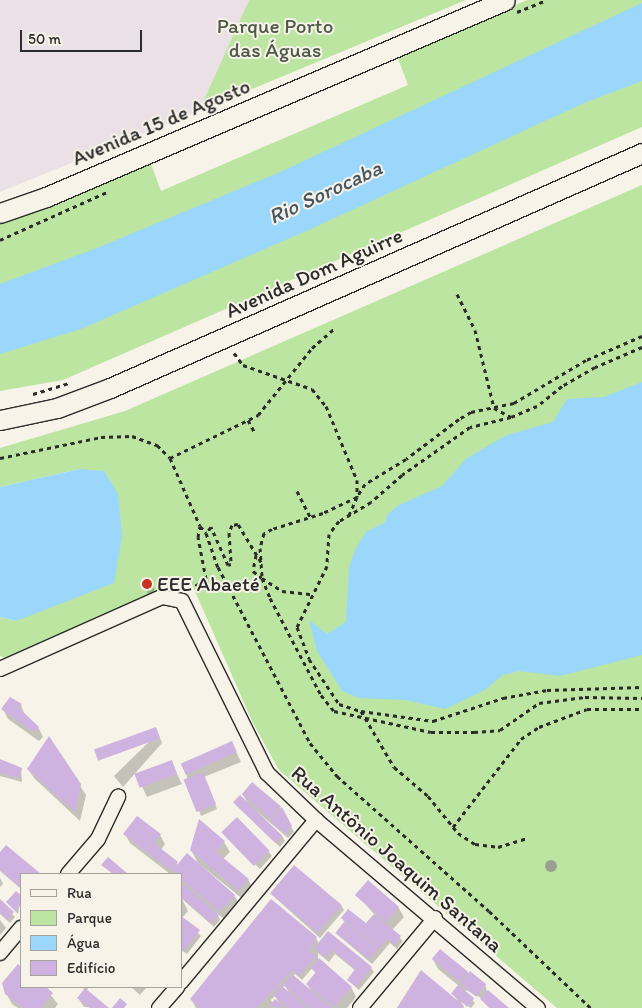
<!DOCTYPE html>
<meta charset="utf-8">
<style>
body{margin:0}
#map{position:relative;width:642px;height:1008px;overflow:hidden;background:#f7f3e8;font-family:Itim,sans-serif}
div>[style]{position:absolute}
.built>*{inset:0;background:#ebe0e6}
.green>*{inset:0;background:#bbe5a1}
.water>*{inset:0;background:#9ad7fb}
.shadow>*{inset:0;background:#0003}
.building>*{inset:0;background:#ceb3e1;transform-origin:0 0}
.path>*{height:3px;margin-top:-1.5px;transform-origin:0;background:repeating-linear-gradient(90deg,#2b2b2b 0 4px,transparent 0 8px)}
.roads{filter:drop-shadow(1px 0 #2b2b2b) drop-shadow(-1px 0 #2b2b2b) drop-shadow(0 1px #2b2b2b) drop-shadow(0 -1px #2b2b2b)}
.minor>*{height:14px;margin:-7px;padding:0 7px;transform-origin:7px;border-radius:7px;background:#f7f3e8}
.secondary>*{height:19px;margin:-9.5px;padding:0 9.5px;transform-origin:9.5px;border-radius:9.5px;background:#f7f3e8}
.trees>*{width:12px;height:12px;margin:-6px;border-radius:50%;background:#9b9f90}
.dots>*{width:14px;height:14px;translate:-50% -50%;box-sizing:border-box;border:2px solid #f7f3e8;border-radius:50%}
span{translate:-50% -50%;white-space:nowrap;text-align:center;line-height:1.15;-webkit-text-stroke:4px #f7f3e8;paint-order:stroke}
.park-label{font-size:21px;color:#4f5a48}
.street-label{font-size:21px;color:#2b2b2b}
.poi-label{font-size:21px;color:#2b2b2b}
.left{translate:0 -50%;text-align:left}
.water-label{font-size:22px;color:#47565f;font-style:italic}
.legend{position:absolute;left:20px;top:873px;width:162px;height:115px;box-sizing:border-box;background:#f7f3e8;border:1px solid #a5a39c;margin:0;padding:6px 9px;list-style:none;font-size:15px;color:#2b2b2b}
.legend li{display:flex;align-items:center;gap:10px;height:25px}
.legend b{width:25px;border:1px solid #a5a39c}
.scale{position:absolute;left:20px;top:30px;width:122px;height:22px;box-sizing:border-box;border:2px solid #2b2b2b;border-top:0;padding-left:6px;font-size:15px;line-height:18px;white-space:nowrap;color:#2b2b2b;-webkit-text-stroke:4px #f7f3e8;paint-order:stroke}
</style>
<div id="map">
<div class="built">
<i style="clip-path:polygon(0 0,249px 0,199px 111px,0 192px)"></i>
</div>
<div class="green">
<i style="clip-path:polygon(249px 0,466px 0,199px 111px)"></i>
<i style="clip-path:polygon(527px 0,642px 0,642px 127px,63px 380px,0 391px,0 220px,151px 164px,161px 191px,408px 85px,397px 56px)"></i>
<i style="clip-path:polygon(642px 185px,642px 1008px,557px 1008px,279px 770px,253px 723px,190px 580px,5px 658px,0 656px,0 617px,16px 621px,80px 469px,0 487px,0 448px,125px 411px)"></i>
</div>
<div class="water">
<i style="clip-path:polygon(642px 3px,642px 81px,584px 103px,313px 228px,81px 329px,0 354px,0 284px,97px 248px,278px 173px)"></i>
<i style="clip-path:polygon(642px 382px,642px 655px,560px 676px,519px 671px,503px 675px,485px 690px,445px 709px,406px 700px,359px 698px,342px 691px,317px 651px,309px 620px,327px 634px,346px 622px,349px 567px,356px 548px,366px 532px,385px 522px,388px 514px,399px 505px,442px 486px,466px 459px,484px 448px,507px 435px,553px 422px,567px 399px,604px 397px)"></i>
<i style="clip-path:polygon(80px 469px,104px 471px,118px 494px,122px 536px,114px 583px,16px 621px,0 617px,0 487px)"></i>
</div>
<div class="shadow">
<i style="clip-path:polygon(152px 582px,155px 592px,148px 594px,146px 590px)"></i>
<i style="clip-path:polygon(11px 698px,21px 705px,25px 716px,38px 727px,43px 737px,39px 741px,8px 719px,3px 709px)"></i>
<i style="clip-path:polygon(158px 733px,162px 743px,123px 787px,114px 776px)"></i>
<i style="clip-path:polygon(49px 738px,86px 795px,80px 821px,34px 778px,28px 769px)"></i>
<i style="clip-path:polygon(232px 743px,241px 762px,204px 777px,217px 809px,201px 816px,182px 763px)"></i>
<i style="clip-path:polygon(0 760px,21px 769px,22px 782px,0 776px)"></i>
<i style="clip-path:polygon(171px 762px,182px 784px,147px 797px,136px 774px)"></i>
<i style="clip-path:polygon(243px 795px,280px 807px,294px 832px,288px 838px,248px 804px,282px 836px,285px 841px,280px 847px,237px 806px,235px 802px,247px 802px)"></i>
<i style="clip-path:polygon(223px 833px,269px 852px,272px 856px,260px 869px)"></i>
<i style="clip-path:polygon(125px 834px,160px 835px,165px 844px,161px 850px,178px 865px,234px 895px,240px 905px,226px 921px,217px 913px,220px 920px,214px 927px,182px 899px,188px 911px,182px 918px,201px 936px,187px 954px,181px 950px,181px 874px,170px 874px,130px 843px)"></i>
<i style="clip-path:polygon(224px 842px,230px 852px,223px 859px,248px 879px,253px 889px,244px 900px,198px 863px,191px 850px)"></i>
<i style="clip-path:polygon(6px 846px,39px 874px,21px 874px,21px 889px,0 871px,0 853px)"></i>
<i style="clip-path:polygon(0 878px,3px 884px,0 887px)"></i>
<i style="clip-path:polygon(16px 892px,21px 897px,18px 914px,7px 902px)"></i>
<i style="clip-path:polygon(271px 894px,341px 905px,344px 910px,320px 938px)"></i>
<i style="clip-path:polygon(357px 895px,398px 907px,404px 917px,392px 930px,403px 941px,397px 949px,390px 943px,372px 964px,337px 934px,345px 923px,342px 918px,366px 925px,375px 915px)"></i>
<i style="clip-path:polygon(0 901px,15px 917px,10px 923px,0 914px)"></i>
<i style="clip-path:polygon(0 920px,6px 928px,0 935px)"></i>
<i style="clip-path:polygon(evenodd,316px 938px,319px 944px,371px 968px,374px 972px,359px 990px,349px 980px,356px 971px,335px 954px,329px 962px,318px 953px,318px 961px,351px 987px,356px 997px,347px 1008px,196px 1008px,191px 999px,316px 938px,312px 968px,316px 974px,307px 984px,312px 992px,292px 976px,295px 974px,302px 980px,312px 968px,316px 938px,285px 985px,289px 993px,282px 988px,285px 985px,316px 938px,275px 996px,280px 1005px,273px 1004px,271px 1000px,275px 996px)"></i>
<i style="clip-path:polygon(433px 959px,467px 972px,485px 984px,487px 991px,507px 1008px,489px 1008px,481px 998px,466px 990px,465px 992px,475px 1003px,471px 1008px,461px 1002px,464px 1008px,397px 1008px,421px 972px,458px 1002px,453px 993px,459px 986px,438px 969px)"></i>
<i style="clip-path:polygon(18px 966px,21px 969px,21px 987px,44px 987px,58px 1004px,55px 1008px,18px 1008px,12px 1004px,6px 993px)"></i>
<i style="clip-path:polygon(82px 987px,89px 987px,86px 991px,107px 1008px,84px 1007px,78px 998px,85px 990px)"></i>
<i style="clip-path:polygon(131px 987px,147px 987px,140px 995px)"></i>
</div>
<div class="building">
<i style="left:150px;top:577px;width:11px;height:10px;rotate:68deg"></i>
<i style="clip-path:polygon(10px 697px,22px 704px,18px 707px,39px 727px,33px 732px,1px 709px)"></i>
<i style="left:156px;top:727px;width:12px;height:66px;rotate:70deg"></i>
<i style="clip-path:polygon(49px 736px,81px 784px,75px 812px,27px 769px)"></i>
<i style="left:232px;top:741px;width:12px;height:56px;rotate:66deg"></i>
<i style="clip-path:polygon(0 759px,22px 768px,20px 778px,0 773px)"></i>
<i style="left:172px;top:760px;width:15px;height:40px;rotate:70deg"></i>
<i style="left:203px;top:772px;width:35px;height:21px;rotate:68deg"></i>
<i style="left:252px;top:782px;width:38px;height:16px;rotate:40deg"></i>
<i style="left:240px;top:795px;width:59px;height:10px;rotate:44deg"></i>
<i style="clip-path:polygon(282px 807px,292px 826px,285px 834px,270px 821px)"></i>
<i style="clip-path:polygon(137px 816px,161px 834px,154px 843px,178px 862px,171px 871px,123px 834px)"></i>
<i style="left:237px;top:817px;width:47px;height:22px;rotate:46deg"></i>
<i style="clip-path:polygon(199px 819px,225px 841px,216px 852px,249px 879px,238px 891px,190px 850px)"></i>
<i style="clip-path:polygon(6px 845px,41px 874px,21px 874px,21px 888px,0 870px,0 852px)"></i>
<i style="clip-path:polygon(187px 853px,235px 895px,220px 912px,181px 879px,181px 874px,172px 871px)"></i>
<i style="clip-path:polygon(108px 857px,128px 874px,113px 874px,101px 865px)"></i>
<i style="left:294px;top:865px;width:62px;height:37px;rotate:40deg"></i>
<i style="left:368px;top:880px;width:41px;height:20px;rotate:41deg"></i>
<i style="clip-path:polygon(181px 882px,219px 915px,211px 923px,181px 897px)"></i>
<i style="clip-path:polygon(16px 891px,21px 895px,21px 904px,15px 911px,6px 902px)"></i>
<i style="clip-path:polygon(0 899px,14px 912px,7px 920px,0 913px)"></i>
<i style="clip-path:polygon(271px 899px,317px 937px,309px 950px,316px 956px,299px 976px,292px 970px,257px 1008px,200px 1008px,190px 999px)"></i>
<i style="clip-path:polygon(348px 909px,366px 923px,374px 914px,401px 936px,395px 945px,387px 939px,379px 949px,341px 918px)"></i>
<i style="clip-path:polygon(181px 916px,200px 930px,184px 951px,181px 949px)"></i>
<i style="left:344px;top:922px;width:43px;height:14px;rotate:38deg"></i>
<i style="clip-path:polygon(328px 931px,372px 967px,356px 987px,347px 980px,355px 969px,332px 950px,326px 958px,314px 948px)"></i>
<i style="left:440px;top:949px;width:36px;height:13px;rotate:39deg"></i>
<i style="clip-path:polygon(319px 958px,352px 987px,334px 1007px,306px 984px,316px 972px,310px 968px)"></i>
<i style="clip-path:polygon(18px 964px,21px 967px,21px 987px,46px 987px,53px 993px,41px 1008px,23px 1008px,5px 994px,2px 983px)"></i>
<i style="clip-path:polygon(421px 970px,464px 1006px,462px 1008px,397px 1008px)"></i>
<i style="left:470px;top:971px;width:21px;height:16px;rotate:39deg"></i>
<i style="clip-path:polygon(292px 974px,332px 1008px,310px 1008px,283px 985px)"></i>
<i style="clip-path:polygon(281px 985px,307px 1008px,288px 1008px,273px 995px)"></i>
<i style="left:458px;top:985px;width:21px;height:11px;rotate:39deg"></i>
<i style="clip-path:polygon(85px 988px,109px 1008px,90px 1008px,77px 998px)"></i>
<i style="clip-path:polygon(488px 990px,509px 1008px,490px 1008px,480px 999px)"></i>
<i style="clip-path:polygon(120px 998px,127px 1004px,124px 1008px,112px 1008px)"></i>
<i style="clip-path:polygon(275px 999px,285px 1008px,269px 1006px)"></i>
</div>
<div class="path">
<i style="left:517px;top:12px;width:31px;rotate:-22deg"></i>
<i style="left:0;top:240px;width:117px;rotate:-24.2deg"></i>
<i style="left:457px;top:294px;width:40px;rotate:63.4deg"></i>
<i style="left:475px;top:330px;width:80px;rotate:76.3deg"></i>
<i style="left:494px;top:408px;width:19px;rotate:28deg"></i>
<i style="left:642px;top:336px;width:61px;rotate:156.8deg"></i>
<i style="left:586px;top:360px;width:84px;rotate:149.2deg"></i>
<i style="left:514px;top:403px;width:44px;rotate:168.2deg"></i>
<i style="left:471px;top:412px;width:14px;rotate:150deg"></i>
<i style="left:459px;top:419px;width:66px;rotate:143deg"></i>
<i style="left:406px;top:459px;width:48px;rotate:148.6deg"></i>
<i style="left:365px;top:484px;width:15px;rotate:122deg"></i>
<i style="left:357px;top:497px;width:38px;rotate:155deg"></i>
<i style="left:323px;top:513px;width:53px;rotate:162.6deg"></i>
<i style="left:272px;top:529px;width:9px;rotate:153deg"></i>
<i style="left:264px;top:533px;width:16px;rotate:105deg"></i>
<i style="left:260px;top:548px;width:30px;rotate:86deg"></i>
<i style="left:262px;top:578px;width:22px;rotate:68deg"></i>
<i style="left:270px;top:598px;width:110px;rotate:62.3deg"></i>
<i style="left:321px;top:695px;width:21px;rotate:51deg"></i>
<i style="left:334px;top:711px;width:99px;rotate:12.2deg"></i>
<i style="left:431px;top:732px;width:43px"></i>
<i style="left:474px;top:732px;width:26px;rotate:-4deg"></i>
<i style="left:500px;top:730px;width:47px;rotate:-34.7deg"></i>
<i style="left:539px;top:703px;width:46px;rotate:-7.4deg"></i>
<i style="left:585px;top:697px;width:57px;rotate:1deg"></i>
<i style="left:642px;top:347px;width:51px;rotate:156.9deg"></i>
<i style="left:595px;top:367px;width:38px;rotate:150deg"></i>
<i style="left:562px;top:386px;width:32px;rotate:141deg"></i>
<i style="left:537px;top:406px;width:28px;rotate:157deg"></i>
<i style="left:511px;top:417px;width:42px;rotate:166.3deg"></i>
<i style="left:470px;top:427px;width:83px;rotate:144.8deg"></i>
<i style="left:402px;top:475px;width:41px;rotate:138.9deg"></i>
<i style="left:371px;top:502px;width:37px;rotate:149deg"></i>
<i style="left:339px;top:521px;width:16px;rotate:128deg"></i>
<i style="left:329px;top:534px;width:32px;rotate:94deg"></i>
<i style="left:327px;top:566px;width:68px;rotate:116.2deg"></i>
<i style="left:297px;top:627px;width:34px;rotate:69deg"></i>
<i style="left:309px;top:659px;width:54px;rotate:56.3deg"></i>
<i style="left:339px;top:704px;width:23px;rotate:18deg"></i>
<i style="left:361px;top:711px;width:73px;rotate:7.9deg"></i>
<i style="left:433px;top:721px;width:74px;rotate:-18.2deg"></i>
<i style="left:503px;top:698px;width:45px;rotate:-10.3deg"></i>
<i style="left:547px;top:690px;width:95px;rotate:-1.8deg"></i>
<i style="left:234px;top:353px;width:15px;rotate:53deg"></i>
<i style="left:243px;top:365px;width:73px;rotate:19.2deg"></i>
<i style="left:312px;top:389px;width:22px;rotate:51deg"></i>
<i style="left:326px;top:406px;width:80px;rotate:67.3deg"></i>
<i style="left:357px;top:480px;width:17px;rotate:90deg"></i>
<i style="left:357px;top:497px;width:20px;rotate:114deg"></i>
<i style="left:33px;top:394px;width:39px;rotate:-17deg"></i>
<i style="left:248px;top:420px;width:15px;rotate:62deg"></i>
<i style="left:0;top:458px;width:103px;rotate:-11.7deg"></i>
<i style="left:101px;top:437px;width:31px;rotate:-2deg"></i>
<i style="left:132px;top:436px;width:27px;rotate:20deg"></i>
<i style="left:157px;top:445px;width:18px;rotate:45deg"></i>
<i style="left:170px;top:458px;width:74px;rotate:66.2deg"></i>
<i style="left:170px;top:458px;width:98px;rotate:-26deg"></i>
<i style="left:258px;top:415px;width:86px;rotate:-51.1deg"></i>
<i style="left:312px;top:348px;width:29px;rotate:-41deg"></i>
<i style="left:297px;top:491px;width:29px;rotate:63deg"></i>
<i style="left:256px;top:555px;width:16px;rotate:101deg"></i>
<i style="left:253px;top:571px;width:11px;rotate:38deg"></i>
<i style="left:262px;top:578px;width:24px;rotate:33deg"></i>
<i style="left:282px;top:591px;width:30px;rotate:6deg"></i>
<i style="left:261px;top:562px;width:44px;rotate:-121.2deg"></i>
<i style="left:238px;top:524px;width:6px;rotate:171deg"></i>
<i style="left:232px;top:525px;width:9px;rotate:111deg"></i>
<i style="left:229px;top:533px;width:31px;rotate:86deg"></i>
<i style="left:231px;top:564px;width:3px;rotate:162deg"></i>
<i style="left:228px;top:565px;width:42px;rotate:-114.1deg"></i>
<i style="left:211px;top:527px;width:8px;rotate:130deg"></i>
<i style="left:206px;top:533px;width:36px;rotate:71deg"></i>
<i style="left:218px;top:567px;width:199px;rotate:62.4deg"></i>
<i style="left:310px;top:743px;width:43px;rotate:50.7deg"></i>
<i style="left:337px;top:776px;width:203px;rotate:41.6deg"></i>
<i style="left:489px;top:911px;width:141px;rotate:43.6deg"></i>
<i style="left:189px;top:590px;width:20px;rotate:-33deg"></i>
<i style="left:206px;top:579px;width:43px;rotate:-100.8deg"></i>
<i style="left:198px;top:537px;width:11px;rotate:-80deg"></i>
<i style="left:200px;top:526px;width:9px;rotate:49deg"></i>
<i style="left:361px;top:711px;width:65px;rotate:59.5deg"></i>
<i style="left:394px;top:767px;width:45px;rotate:40.5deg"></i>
<i style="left:428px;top:796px;width:48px;rotate:51deg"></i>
<i style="left:458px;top:833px;width:20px;rotate:33deg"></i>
<i style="left:475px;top:844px;width:23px;rotate:7deg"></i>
<i style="left:498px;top:847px;width:30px;rotate:-17deg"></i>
<i style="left:453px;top:827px;width:111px;rotate:-52.3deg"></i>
<i style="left:521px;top:739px;width:22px;rotate:-34deg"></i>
<i style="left:539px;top:727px;width:51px;rotate:-20.6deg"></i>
<i style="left:587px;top:709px;width:55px"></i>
</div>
<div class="roads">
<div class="minor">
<i style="left:0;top:669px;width:177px;rotate:-24deg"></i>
<i style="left:162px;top:597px;width:20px;rotate:11deg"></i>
<i style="left:182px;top:601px;width:192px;rotate:63.7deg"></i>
<i style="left:267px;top:773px;width:68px;rotate:43.8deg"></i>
<i style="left:316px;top:820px;width:291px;rotate:40.3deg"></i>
<i style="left:68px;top:874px;width:46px;rotate:-49.4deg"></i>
<i style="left:98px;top:839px;width:47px;rotate:-64.5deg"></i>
<i style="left:0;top:953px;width:33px;rotate:-50deg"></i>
<i style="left:181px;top:982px;width:211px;rotate:-50.2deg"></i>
<i style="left:159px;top:1008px;width:28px;rotate:-49deg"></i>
<i style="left:360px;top:1008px;width:117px;rotate:-50.2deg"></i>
</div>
<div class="secondary">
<i style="left:0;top:213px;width:49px;rotate:-19.2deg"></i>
<i style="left:46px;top:197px;width:499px;rotate:-23.2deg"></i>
<i style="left:0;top:420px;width:58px;rotate:-11.9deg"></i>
<i style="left:57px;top:408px;width:57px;rotate:-20.7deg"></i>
<i style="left:110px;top:388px;width:582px;rotate:-23.83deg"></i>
</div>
</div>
<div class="trees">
<i style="left:551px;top:866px"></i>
</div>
<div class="dots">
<i style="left:147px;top:584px;background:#c8321e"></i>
</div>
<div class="park-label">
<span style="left:275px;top:38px">Parque Porto<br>das Águas</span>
</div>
<div class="street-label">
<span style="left:161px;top:122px;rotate:-23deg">Avenida 15 de Agosto</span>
<span style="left:314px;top:273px;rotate:-24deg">Avenida Dom Aguirre</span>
<span style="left:397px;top:859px;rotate:41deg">Rua Antônio Joaquim Santana</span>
</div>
<div class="poi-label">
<span class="left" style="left:157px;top:584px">EEE Abaeté</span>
</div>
<div class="water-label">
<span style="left:325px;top:192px;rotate:-25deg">Rio Sorocaba</span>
</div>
<ul class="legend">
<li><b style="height:6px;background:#f7f3e8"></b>Rua</li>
<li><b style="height:14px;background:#bbe5a1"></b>Parque</li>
<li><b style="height:14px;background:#9ad7fb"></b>Água</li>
<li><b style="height:14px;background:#ceb3e1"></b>Edifício</li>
</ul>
<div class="scale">50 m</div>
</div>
